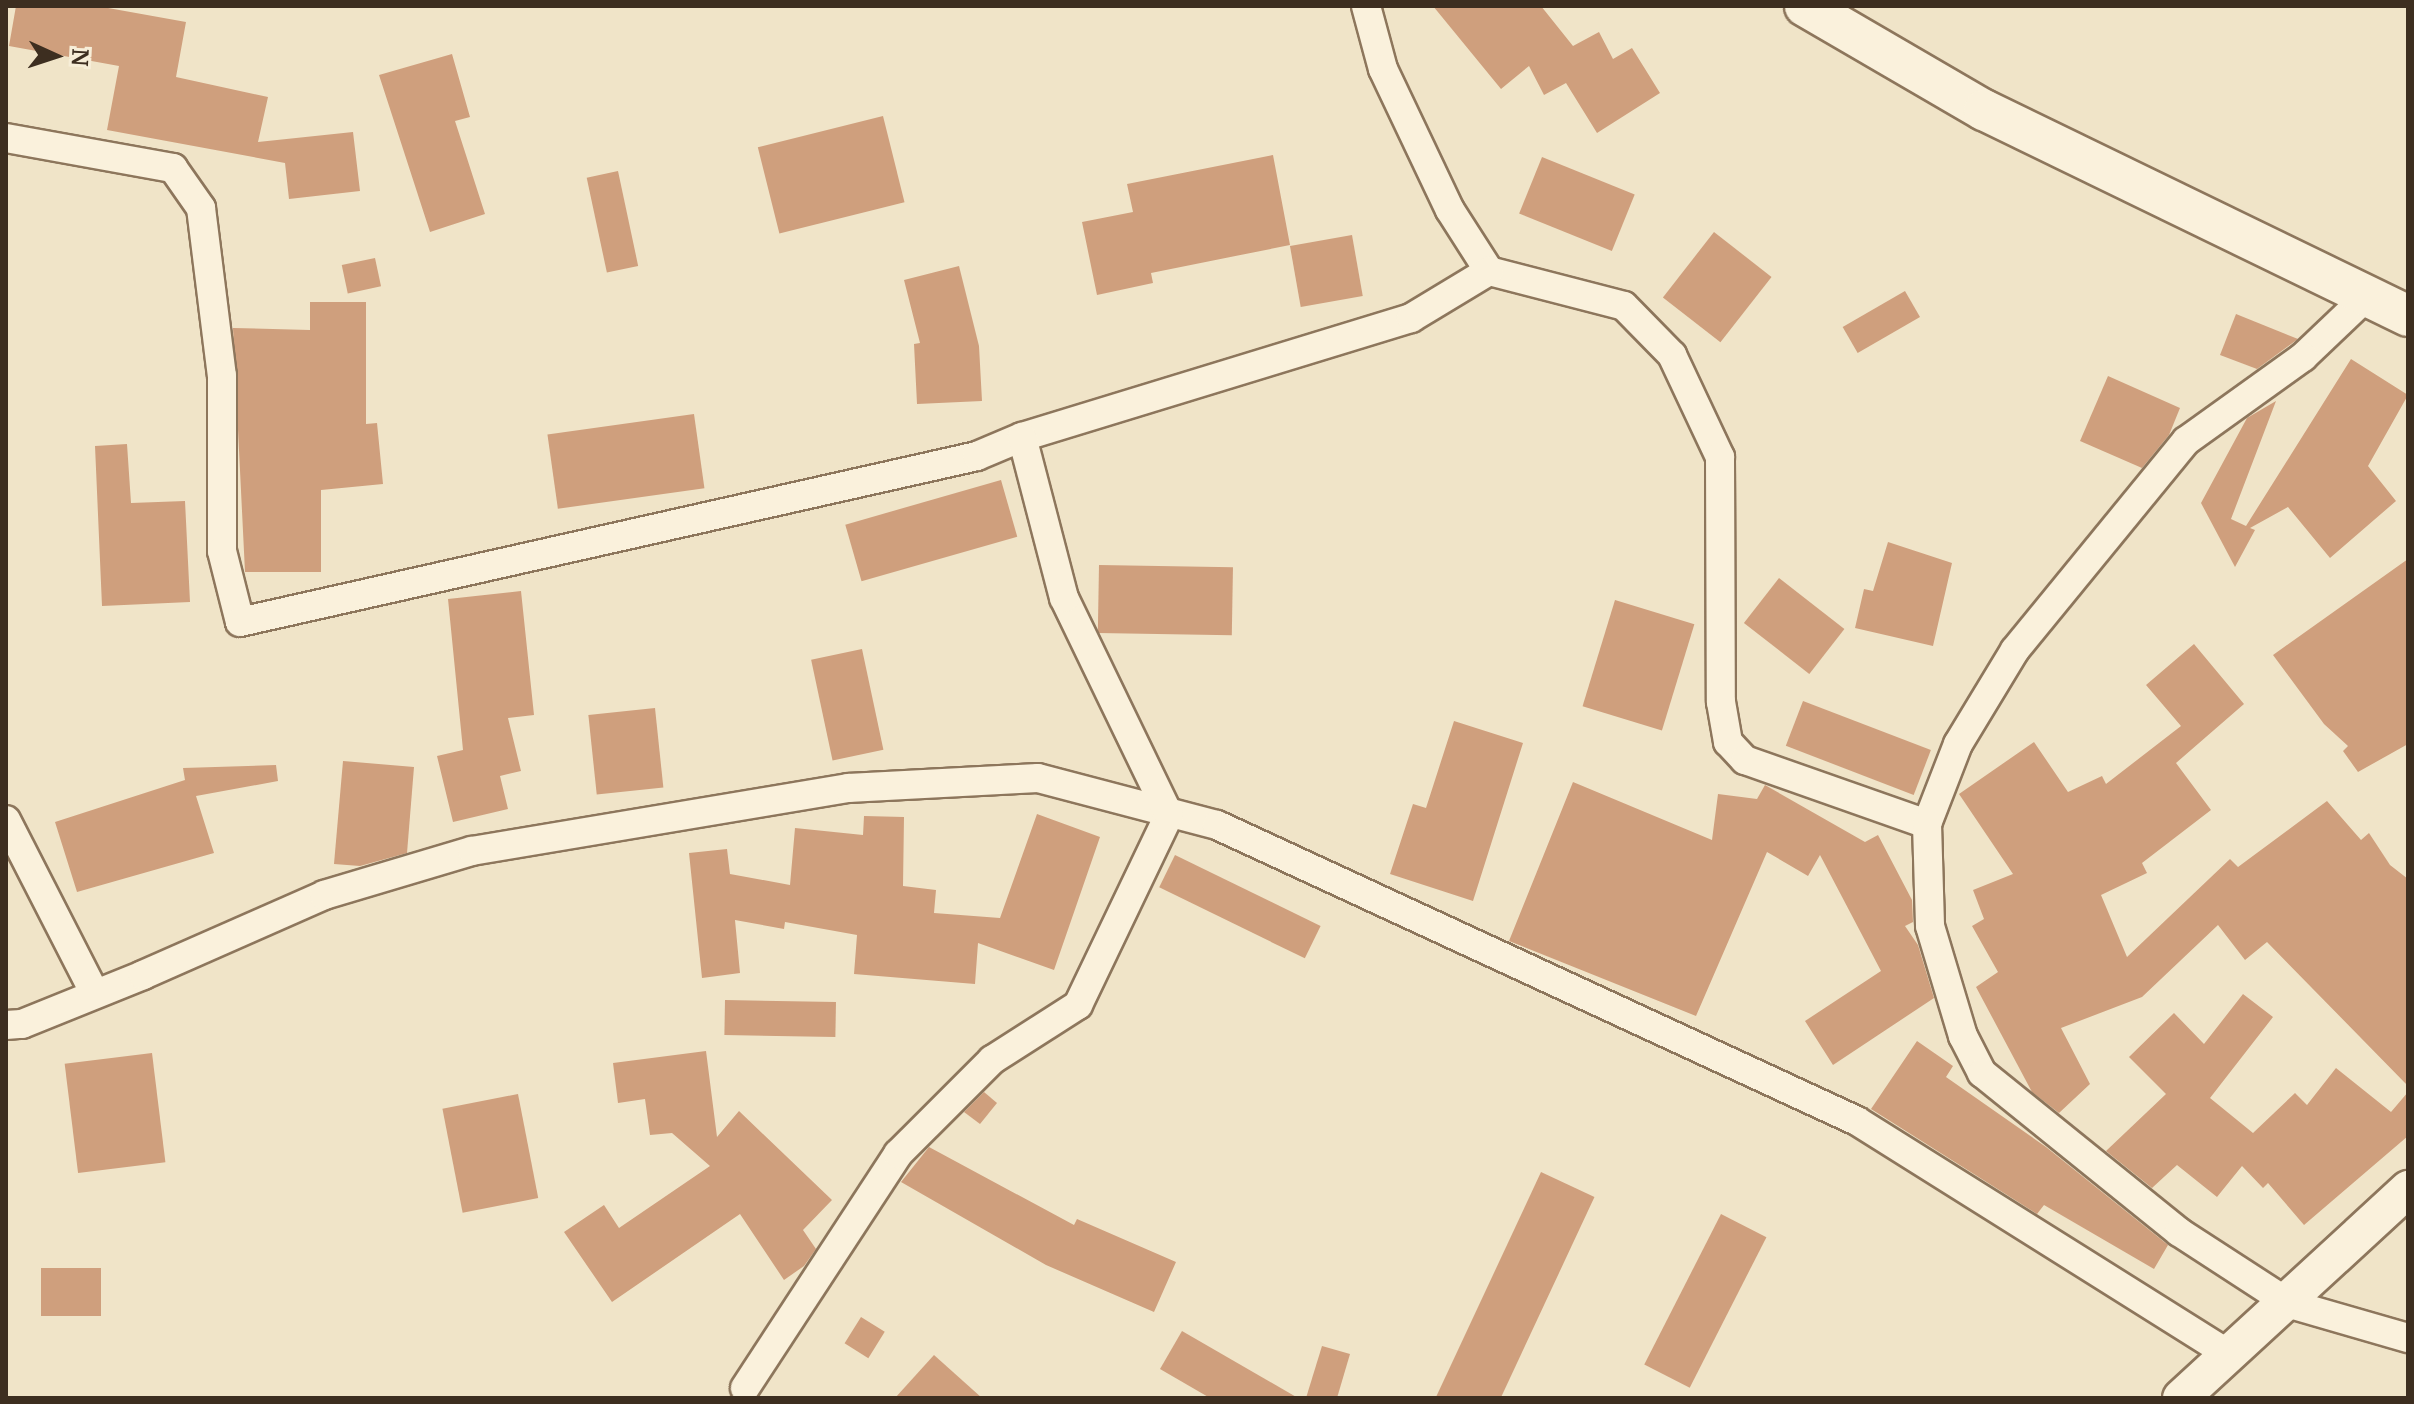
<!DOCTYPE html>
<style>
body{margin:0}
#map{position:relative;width:2414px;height:1404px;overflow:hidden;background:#f0e4c8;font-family:Merriweather,serif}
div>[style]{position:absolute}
.building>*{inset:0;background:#cf9f7d;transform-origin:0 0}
.roads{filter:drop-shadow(2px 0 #8d765c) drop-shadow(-2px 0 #8d765c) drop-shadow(0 2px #8d765c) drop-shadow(0 -2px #8d765c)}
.minor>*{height:28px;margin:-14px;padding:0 14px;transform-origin:14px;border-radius:14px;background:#faf1dc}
.tertiary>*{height:36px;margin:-18px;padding:0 18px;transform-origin:18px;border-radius:18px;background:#faf1dc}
.secondary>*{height:40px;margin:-20px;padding:0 20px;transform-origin:20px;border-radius:20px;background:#faf1dc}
span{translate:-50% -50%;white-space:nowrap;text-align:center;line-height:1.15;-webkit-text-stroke:7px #f7eed8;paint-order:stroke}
.frame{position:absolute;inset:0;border:8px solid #3d2e20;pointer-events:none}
.north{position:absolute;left:16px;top:16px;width:80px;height:80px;-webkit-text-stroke:6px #f7eed8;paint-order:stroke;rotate:93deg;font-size:22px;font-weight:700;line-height:32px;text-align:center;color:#3d2e20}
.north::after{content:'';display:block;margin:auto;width:28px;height:36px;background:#3d2e20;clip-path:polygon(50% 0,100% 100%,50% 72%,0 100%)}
</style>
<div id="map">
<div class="building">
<i style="clip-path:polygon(16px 6px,97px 6px,186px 22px,176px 77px,268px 97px,258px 142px,353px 132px,360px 191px,289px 199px,285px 163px,107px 130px,119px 66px,9px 46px)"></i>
<i style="clip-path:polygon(1433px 6px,1541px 6px,1573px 46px,1599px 32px,1613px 59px,1632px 48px,1660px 93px,1597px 133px,1566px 83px,1544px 95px,1529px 66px,1501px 89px)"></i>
<i style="clip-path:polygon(452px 54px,470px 117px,455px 121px,485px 214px,430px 232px,379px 75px)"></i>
<i style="left:883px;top:116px;width:89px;height:129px;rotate:76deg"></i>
<i style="clip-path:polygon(1273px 155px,1290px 245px,1151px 273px,1153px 283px,1097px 295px,1082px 222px,1133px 212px,1127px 184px)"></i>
<i style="left:1542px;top:157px;width:100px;height:61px;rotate:22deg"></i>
<i style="left:618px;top:171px;width:97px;height:32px;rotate:78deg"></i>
<i style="left:1714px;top:232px;width:73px;height:83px;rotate:38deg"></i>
<i style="left:1352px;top:235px;width:62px;height:63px;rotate:80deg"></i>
<i style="left:375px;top:258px;width:29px;height:34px;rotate:78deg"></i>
<i style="clip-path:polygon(959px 266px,979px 346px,982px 401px,917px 404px,914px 344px,920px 343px,904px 280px)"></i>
<i style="left:1905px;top:291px;width:30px;height:72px;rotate:60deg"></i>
<i style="clip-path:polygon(310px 302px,366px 302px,366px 424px,377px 423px,383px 484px,321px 490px,321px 572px,245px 572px,233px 328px,310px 330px)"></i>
<i style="clip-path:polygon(2236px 314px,2298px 339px,2257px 369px,2220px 355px)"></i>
<i style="clip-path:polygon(2351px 359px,2408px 395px,2368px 466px,2396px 501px,2330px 558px,2288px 507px,2250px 528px,2255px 530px,2235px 567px,2201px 503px,2247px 418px,2276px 401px,2231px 519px,2246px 526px)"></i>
<i style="clip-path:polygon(2108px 376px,2180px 408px,2169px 435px,2142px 468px,2080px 441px)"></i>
<i style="left:694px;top:414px;width:75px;height:148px;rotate:82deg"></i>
<i style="clip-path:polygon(127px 444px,131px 503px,185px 501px,190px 602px,102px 606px,95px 446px)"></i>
<i style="left:1001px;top:480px;width:59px;height:162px;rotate:74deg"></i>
<i style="clip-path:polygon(1888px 542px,1952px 563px,1933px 646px,1855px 628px,1864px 589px,1873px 591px)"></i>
<i style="clip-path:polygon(2408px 559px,2408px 744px,2358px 772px,2343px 751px,2348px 746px,2324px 724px,2273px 655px)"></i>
<i style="left:1099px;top:565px;width:134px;height:68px;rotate:1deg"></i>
<i style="left:1779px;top:578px;width:83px;height:57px;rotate:38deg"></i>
<i style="clip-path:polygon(521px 591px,534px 715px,508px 718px,521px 771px,500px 776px,508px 809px,453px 822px,437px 756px,463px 750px,448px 599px)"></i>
<i style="left:1615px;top:600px;width:83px;height:111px;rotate:17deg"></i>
<i style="clip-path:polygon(2194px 644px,2244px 704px,2176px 763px,2211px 810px,2142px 863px,2147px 873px,2101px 895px,2127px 957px,2230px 859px,2238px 867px,2327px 801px,2361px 840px,2369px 833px,2390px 865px,2408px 879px,2408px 1086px,2267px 942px,2245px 960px,2218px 925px,2142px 997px,2061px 1028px,2090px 1084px,2059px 1113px,2032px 1092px,1976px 987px,1998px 972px,1972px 926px,1984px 919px,1973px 890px,2013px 874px,1959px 794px,2034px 742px,2068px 792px,2102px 776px,2106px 784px,2181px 726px,2146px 685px)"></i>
<i style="left:862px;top:649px;width:103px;height:52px;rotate:78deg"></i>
<i style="left:1803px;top:701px;width:137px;height:48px;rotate:21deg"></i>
<i style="left:655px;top:708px;width:80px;height:67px;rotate:84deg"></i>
<i style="clip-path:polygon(1454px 721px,1523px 743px,1473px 901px,1390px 874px,1413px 804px,1426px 808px)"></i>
<i style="clip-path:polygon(343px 761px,414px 767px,407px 853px,360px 866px,334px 864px)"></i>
<i style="clip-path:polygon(276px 765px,278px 781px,196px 796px,214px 853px,77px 892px,55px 822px,185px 780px,183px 768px)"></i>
<i style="clip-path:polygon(1573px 782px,1712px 840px,1718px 794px,1757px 799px,1765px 785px,1865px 842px,1878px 835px,1912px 900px,1913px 922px,1905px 926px,1918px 945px,1934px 998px,1833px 1065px,1805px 1021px,1881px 971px,1820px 855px,1808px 876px,1767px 852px,1696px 1016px,1509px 941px)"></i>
<i style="clip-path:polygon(1037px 814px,1100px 837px,1054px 970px,978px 943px,975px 984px,854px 974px,857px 935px,785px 922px,784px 929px,735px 920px,740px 973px,702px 978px,689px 853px,727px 849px,730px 874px,790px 885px,795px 828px,863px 835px,864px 816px,904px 817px,903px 886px,936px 890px,934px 913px,1000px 918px)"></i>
<i style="left:1175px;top:855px;width:162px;height:36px;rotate:26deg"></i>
<i style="clip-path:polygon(2243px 994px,2273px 1017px,2210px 1098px,2253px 1133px,2295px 1093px,2307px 1105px,2336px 1068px,2391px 1112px,2408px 1092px,2408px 1136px,2304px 1225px,2268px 1183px,2263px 1188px,2242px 1166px,2217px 1197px,2177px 1165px,2152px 1188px,2106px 1151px,2166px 1094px,2129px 1057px,2174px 1013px,2204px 1044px)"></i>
<i style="left:725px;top:1000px;width:111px;height:35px;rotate:1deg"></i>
<i style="clip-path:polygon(1917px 1041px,1953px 1066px,1946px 1077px,2046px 1147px,2168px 1245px,2154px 1269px,2044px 1205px,2037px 1214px,1871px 1109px)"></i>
<i style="clip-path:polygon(706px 1051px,717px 1137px,739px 1111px,832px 1200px,803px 1230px,816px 1249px,804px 1266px,784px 1280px,740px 1214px,612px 1302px,564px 1232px,604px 1205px,619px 1228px,710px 1166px,672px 1133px,650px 1135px,645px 1099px,618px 1103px,613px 1063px)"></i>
<i style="left:152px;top:1053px;width:110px;height:88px;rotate:83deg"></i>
<i style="clip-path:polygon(984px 1092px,997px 1103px,980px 1124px,964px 1112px)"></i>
<i style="left:518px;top:1094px;width:106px;height:77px;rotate:79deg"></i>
<i style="clip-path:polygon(929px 1147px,1074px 1225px,1077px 1219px,1176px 1262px,1154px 1312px,1046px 1265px,901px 1182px)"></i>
<i style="left:1541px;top:1172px;width:59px;height:250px;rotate:25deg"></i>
<i style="left:1721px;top:1214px;width:51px;height:169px;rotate:27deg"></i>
<i style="left:41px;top:1268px;width:60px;height:48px"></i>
<i style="left:861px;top:1317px;width:28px;height:31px;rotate:32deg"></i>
<i style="clip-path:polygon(1182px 1331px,1298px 1398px,1210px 1398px,1160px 1369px)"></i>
<i style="clip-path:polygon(1322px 1346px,1350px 1354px,1337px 1398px,1306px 1398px)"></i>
<i style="clip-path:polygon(934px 1355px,982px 1398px,895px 1398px)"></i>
</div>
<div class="roads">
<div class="minor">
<i style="left:1366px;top:6px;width:65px;rotate:74.9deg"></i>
<i style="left:1383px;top:69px;width:156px;rotate:64.6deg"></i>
<i style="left:1450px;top:210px;width:72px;rotate:57.4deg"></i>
<i style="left:1489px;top:271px;width:139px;rotate:14.5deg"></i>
<i style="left:1624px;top:306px;width:69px;rotate:45.6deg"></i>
<i style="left:1672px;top:355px;width:113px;rotate:64.8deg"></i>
<i style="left:1720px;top:457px;width:245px;rotate:89.8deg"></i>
<i style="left:1721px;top:702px;width:41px;rotate:80.1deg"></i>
<i style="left:1728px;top:742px;width:25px;rotate:47deg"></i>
<i style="left:1745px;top:760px;width:193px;rotate:19.4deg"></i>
<i style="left:6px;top:138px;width:170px;rotate:10.2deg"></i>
<i style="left:173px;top:168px;width:49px;rotate:55deg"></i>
<i style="left:201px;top:208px;width:169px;rotate:82.9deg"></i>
<i style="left:222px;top:376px;width:175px;rotate:90deg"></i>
<i style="left:222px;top:551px;width:73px;rotate:75.8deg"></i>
<i style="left:240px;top:622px;width:755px;rotate:-12.69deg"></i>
<i style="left:977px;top:456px;width:49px;rotate:-22.9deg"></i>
<i style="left:1022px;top:437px;width:407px;rotate:-17deg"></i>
<i style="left:1411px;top:318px;width:91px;rotate:-31.1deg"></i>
<i style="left:2366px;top:297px;width:87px;rotate:136.4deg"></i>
<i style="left:2303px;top:357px;width:144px;rotate:144.3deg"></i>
<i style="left:2186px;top:441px;width:270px;rotate:129.3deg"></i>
<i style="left:2015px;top:650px;width:110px;rotate:121.2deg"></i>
<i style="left:1958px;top:744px;width:86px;rotate:111.2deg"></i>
<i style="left:1927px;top:824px;width:102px;rotate:88.3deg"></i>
<i style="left:1930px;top:926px;width:115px;rotate:73.3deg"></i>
<i style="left:1963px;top:1036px;width:42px;rotate:62.8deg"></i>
<i style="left:1982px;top:1073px;width:253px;rotate:38.9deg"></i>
<i style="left:2179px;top:1232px;width:132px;rotate:33deg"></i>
<i style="left:2290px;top:1304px;width:123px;rotate:16.1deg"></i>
<i style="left:6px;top:820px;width:195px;rotate:62.9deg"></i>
<i style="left:6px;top:1025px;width:16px;rotate:-4deg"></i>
<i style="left:22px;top:1024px;width:131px;rotate:-22deg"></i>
<i style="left:143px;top:975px;width:198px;rotate:-23.8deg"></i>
<i style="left:324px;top:895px;width:154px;rotate:-16.6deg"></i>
<i style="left:472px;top:851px;width:381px;rotate:-9.5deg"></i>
<i style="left:848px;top:788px;width:190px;rotate:-3deg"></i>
<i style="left:1038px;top:778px;width:185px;rotate:14.7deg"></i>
<i style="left:1217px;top:825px;width:705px;rotate:24.82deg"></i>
<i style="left:1857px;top:1121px;width:438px;rotate:32.1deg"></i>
<i style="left:745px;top:1388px;width:280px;rotate:-56.8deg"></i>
<i style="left:898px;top:1154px;width:133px;rotate:-45deg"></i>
<i style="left:992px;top:1060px;width:102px;rotate:-32.6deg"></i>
<i style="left:1078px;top:1005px;width:211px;rotate:-64.4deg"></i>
<i style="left:1169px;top:815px;width:241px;rotate:-115.8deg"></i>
<i style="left:1064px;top:598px;width:166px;rotate:-104.6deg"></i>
</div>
<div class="tertiary">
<i style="left:2181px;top:1398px;width:309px;rotate:-42.6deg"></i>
</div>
<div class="secondary">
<i style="left:1805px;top:6px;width:207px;rotate:30.2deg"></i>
<i style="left:1984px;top:110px;width:471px;rotate:25.9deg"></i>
</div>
</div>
<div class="frame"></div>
<div class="north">N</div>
</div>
